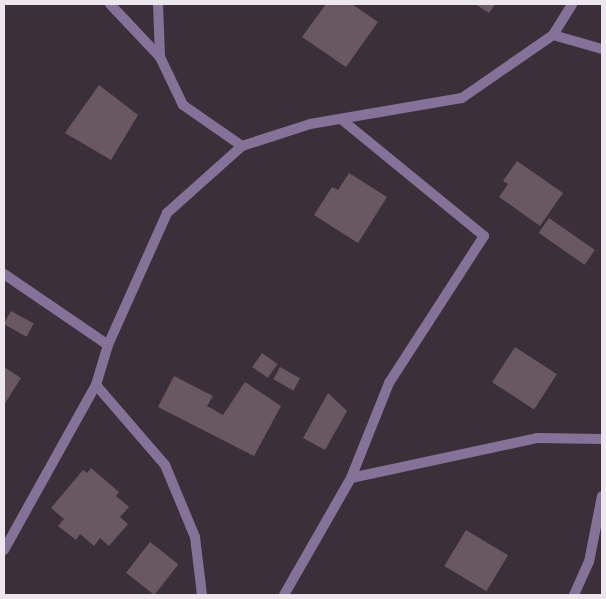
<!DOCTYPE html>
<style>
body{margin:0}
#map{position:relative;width:606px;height:599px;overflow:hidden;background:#3b2f3a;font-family:Commissioner,sans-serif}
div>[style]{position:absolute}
.building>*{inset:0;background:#6a5861;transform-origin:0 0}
.minor>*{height:10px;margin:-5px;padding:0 5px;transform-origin:5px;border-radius:5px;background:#857298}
span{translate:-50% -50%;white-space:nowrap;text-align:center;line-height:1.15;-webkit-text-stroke:4.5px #3b2f3a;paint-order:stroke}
.frame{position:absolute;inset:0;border:5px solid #eee6ed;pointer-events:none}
</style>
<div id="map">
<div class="building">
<i style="clip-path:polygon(326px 4px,352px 4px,378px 22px,346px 67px,302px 37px)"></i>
<i style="clip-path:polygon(475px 4px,495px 4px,489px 13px)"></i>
<i style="clip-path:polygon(99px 85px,138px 115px,111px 160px,65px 133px)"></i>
<i style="clip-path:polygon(517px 161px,563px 193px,540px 226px,499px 197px,508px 184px,503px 181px)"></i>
<i style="clip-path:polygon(349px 173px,387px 197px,358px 243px,314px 215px,332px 187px,338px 190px)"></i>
<i style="left:549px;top:218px;width:56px;height:18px;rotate:35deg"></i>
<i style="left:11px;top:311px;width:26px;height:15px;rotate:29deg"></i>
<i style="left:515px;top:347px;width:50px;height:42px;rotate:33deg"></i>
<i style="left:262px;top:353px;width:19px;height:17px;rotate:35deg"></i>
<i style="clip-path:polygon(4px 367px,21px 378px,4px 405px)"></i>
<i style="left:280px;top:367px;width:23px;height:14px;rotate:29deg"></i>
<i style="clip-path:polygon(174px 376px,213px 396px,207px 406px,223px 415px,245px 382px,281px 406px,254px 456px,158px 407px)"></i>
<i style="clip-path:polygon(328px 393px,347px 411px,325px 450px,303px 438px)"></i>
<i style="clip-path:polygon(91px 468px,119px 492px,116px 496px,129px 507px,120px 517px,128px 524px,109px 546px,100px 538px,94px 546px,80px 534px,76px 540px,58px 526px,64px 519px,51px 508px,83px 470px,87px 473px)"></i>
<i style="left:466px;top:530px;width:49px;height:42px;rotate:31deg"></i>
<i style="left:150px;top:542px;width:36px;height:39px;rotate:38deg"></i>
</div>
<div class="minor">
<i style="left:110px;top:4px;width:73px;rotate:46.7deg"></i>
<i style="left:158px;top:4px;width:53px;rotate:87.8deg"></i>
<i style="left:160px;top:57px;width:53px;rotate:64.4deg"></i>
<i style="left:183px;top:105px;width:72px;rotate:34.8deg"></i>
<i style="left:553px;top:35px;width:51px;rotate:15.9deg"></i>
<i style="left:341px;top:119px;width:185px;rotate:39.3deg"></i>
<i style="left:484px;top:236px;width:175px;rotate:122.9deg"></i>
<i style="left:389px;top:383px;width:102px;rotate:111.8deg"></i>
<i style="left:4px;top:274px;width:126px;rotate:34.3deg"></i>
<i style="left:96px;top:385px;width:106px;rotate:49.2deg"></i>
<i style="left:165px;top:465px;width:78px;rotate:67.4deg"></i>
<i style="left:195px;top:537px;width:58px;rotate:83.1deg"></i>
<i style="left:4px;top:550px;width:189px;rotate:-60.9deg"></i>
<i style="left:96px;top:385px;width:42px;rotate:-73.3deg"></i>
<i style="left:108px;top:345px;width:145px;rotate:-65.9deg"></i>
<i style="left:167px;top:213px;width:101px;rotate:-41.8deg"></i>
<i style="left:242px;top:146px;width:71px;rotate:-17.9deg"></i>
<i style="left:310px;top:124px;width:154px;rotate:-9.7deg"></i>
<i style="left:462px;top:98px;width:111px;rotate:-34.7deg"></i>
<i style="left:553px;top:35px;width:36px;rotate:-58deg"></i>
<i style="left:284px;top:595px;width:135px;rotate:-60.2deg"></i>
<i style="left:351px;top:478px;width:190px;rotate:-12.1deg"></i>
<i style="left:537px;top:438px;width:65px;rotate:0.9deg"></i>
<i style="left:574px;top:595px;width:36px;rotate:-66deg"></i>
<i style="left:589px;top:562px;width:67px;rotate:-78.9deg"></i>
</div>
<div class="frame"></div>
</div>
